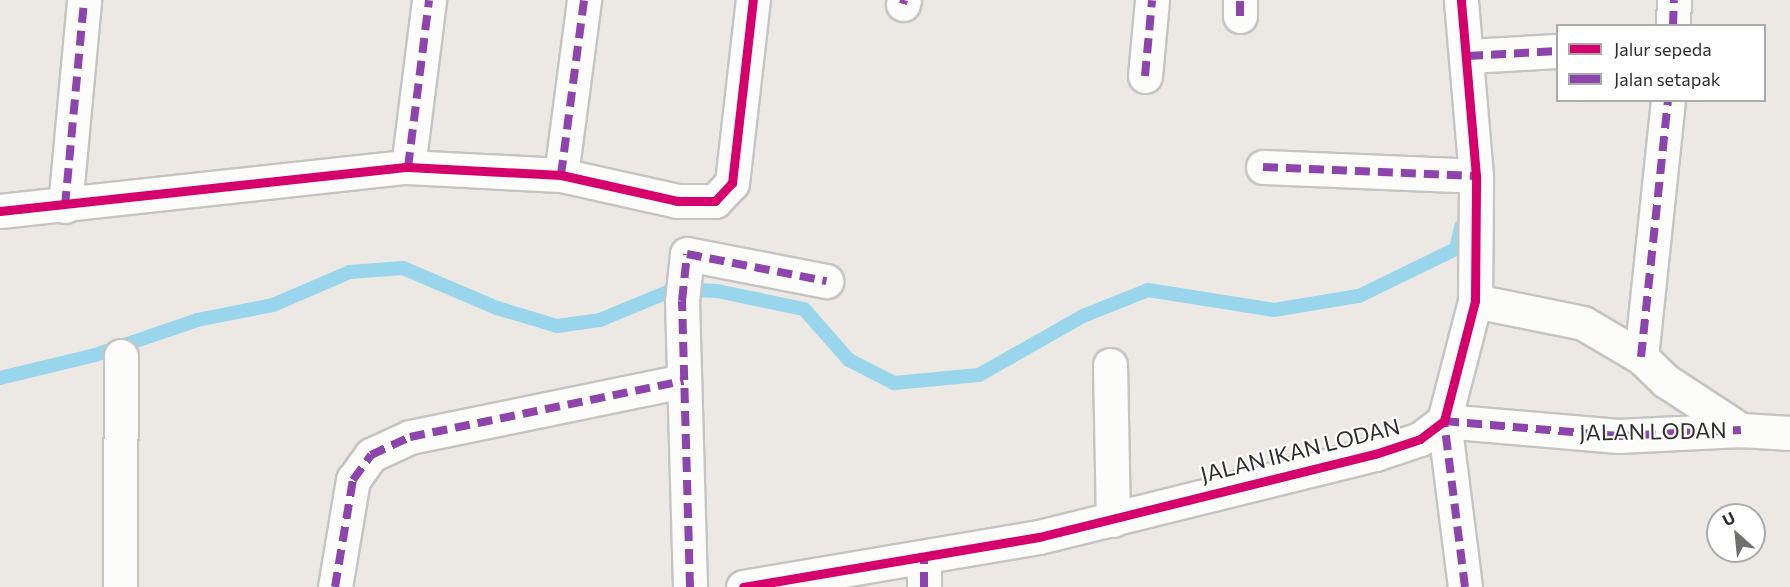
<!DOCTYPE html>
<style>
body{margin:0}
#map{position:relative;width:1790px;height:587px;overflow:hidden;background:#ece8e4;font-family:Commissioner,sans-serif}
div>[style]{position:absolute}
.stream>*{height:14px;margin:-7px;padding:0 7px;transform-origin:7px;border-radius:7px;background:#99d6ec}
.roads{filter:drop-shadow(2px 0 #c5c4c5) drop-shadow(-2px 0 #c5c4c5) drop-shadow(0 2px #c5c4c5) drop-shadow(0 -2px #c5c4c5)}
.minor>*{height:33px;margin:-16.5px;padding:0 16.5px;transform-origin:16.5px;border-radius:16.5px;background:#fcfcfb}
.quiet>*{height:8px;margin-top:-4px;transform-origin:0;background:repeating-linear-gradient(90deg,#8e44ad 0 15px,transparent 0 23px)}
.cycleway>*{height:9px;margin:-4.5px;padding:0 4.5px;transform-origin:4.5px;border-radius:4.5px;background:#d6006c}
span{translate:-50% -50%;white-space:nowrap;text-align:center;line-height:1.15;-webkit-text-stroke:4.5px #fff;paint-order:stroke}
.street-label{font-size:22px;color:#2e2e2e}
.legend{position:absolute;left:1556px;top:24px;width:210px;height:78px;box-sizing:border-box;background:#fff;border:2px solid #ababab;margin:0;padding:8px 10px;list-style:none;font-size:18px;color:#2e2e2e}
.legend li{display:flex;align-items:center;gap:12px;height:30px}
.legend b{width:30px;border:2px solid #ababab}
.north{position:absolute;left:1706px;top:503px;width:60px;height:60px;box-sizing:border-box;background:#fff;border:2px solid #ababab;border-radius:50%;rotate:333deg;font-size:16px;font-weight:700;line-height:24px;text-align:center;color:#2e2e2e}
.north::after{content:'';display:block;margin:auto;width:21px;height:27px;background:#706f6e;clip-path:polygon(50% 0,100% 100%,50% 72%,0 100%)}
</style>
<div id="map">
<div class="stream">
<i style="left:0;top:378px;width:98px;rotate:-13.6deg"></i>
<i style="left:95px;top:355px;width:108px;rotate:-18.9deg"></i>
<i style="left:197px;top:320px;width:77px;rotate:-11.2deg"></i>
<i style="left:273px;top:305px;width:84px;rotate:-23.2deg"></i>
<i style="left:350px;top:272px;width:53px;rotate:-4.3deg"></i>
<i style="left:403px;top:268px;width:102px;rotate:23.1deg"></i>
<i style="left:497px;top:308px;width:63px;rotate:16.7deg"></i>
<i style="left:557px;top:326px;width:43px;rotate:-7.9deg"></i>
<i style="left:600px;top:320px;width:81px;rotate:-22.5deg"></i>
<i style="left:675px;top:289px;width:42px;rotate:2.7deg"></i>
<i style="left:717px;top:291px;width:89px;rotate:11.7deg"></i>
<i style="left:804px;top:309px;width:68px;rotate:48.6deg"></i>
<i style="left:849px;top:360px;width:51px;rotate:27.1deg"></i>
<i style="left:894px;top:383px;width:85px;rotate:-5.4deg"></i>
<i style="left:979px;top:375px;width:120px;rotate:-29.6deg"></i>
<i style="left:1083px;top:316px;width:70px;rotate:-21.8deg"></i>
<i style="left:1148px;top:290px;width:128px;rotate:9deg"></i>
<i style="left:1274px;top:310px;width:86px;rotate:-9.4deg"></i>
<i style="left:1359px;top:296px;width:108px;rotate:-25.9deg"></i>
<i style="left:1456px;top:249px;width:23px;rotate:-77deg"></i>
</div>
<div class="roads">
<div class="minor">
<i style="left:903px;top:4px;width:4px;rotate:-76deg"></i>
<i style="left:1240px;top:16px;width:16px;rotate:-90deg"></i>
<i style="left:1673px;top:26px;width:26px;rotate:-88deg"></i>
<i style="left:1468px;top:56px;width:90px;rotate:-3.2deg"></i>
<i style="left:1145px;top:76px;width:76px;rotate:-84.7deg"></i>
<i style="left:408px;top:167px;width:168px;rotate:-82.8deg"></i>
<i style="left:1263px;top:167px;width:213px;rotate:2.4deg"></i>
<i style="left:561px;top:175px;width:177px;rotate:-82.5deg"></i>
<i style="left:65px;top:206px;width:207px;rotate:-84.7deg"></i>
<i style="left:0;top:211px;width:410px;rotate:-6.2deg"></i>
<i style="left:408px;top:167px;width:153px;rotate:3deg"></i>
<i style="left:561px;top:175px;width:119px;rotate:12.6deg"></i>
<i style="left:677px;top:201px;width:38px"></i>
<i style="left:715px;top:201px;width:25px;rotate:-47deg"></i>
<i style="left:732px;top:183px;width:184px;rotate:-83.5deg"></i>
<i style="left:1475px;top:301px;width:110px;rotate:11.5deg"></i>
<i style="left:1583px;top:323px;width:67px;rotate:30.4deg"></i>
<i style="left:1641px;top:357px;width:35px;rotate:44deg"></i>
<i style="left:1666px;top:381px;width:90px;rotate:33.2deg"></i>
<i style="left:1641px;top:357px;width:258px;rotate:-84deg"></i>
<i style="left:1110px;top:365px;width:155px;rotate:88.9deg"></i>
<i style="left:120px;top:587px;width:231px;rotate:-89.8deg"></i>
<i style="left:335px;top:587px;width:109px;rotate:-80.5deg"></i>
<i style="left:353px;top:480px;width:31px;rotate:-54deg"></i>
<i style="left:371px;top:455px;width:43px;rotate:-24.8deg"></i>
<i style="left:410px;top:437px;width:279px;rotate:-11.6deg"></i>
<i style="left:690px;top:587px;width:286px;rotate:-91.6deg"></i>
<i style="left:682px;top:301px;width:47px;rotate:-83.9deg"></i>
<i style="left:687px;top:254px;width:142px;rotate:11deg"></i>
<i style="left:743px;top:587px;width:300px;rotate:-9.6deg"></i>
<i style="left:1039px;top:537px;width:346px;rotate:-13.9deg"></i>
<i style="left:1375px;top:454px;width:47px;rotate:-18.4deg"></i>
<i style="left:1420px;top:439px;width:30px;rotate:-37deg"></i>
<i style="left:1444px;top:421px;width:124px;rotate:-75.5deg"></i>
<i style="left:1475px;top:301px;width:125px;rotate:-89.5deg"></i>
<i style="left:1476px;top:176px;width:177px;rotate:-94.9deg"></i>
<i style="left:924px;top:587px;width:29px;rotate:-90deg"></i>
<i style="left:1465px;top:587px;width:167px;rotate:-97.2deg"></i>
<i style="left:1444px;top:421px;width:175px;rotate:4.9deg"></i>
<i style="left:1618px;top:436px;width:123px;rotate:-2.8deg"></i>
<i style="left:1741px;top:430px;width:49px;rotate:3.5deg"></i>
</div>
</div>
<div class="quiet">
<i style="left:903px;top:4px;width:4px;rotate:-76deg"></i>
<i style="left:1240px;top:16px;width:16px;rotate:-90deg"></i>
<i style="left:1673px;top:26px;width:26px;rotate:-88deg"></i>
<i style="left:1468px;top:56px;width:90px;rotate:-3.2deg"></i>
<i style="left:1145px;top:76px;width:76px;rotate:-84.7deg"></i>
<i style="left:408px;top:167px;width:168px;rotate:-82.8deg"></i>
<i style="left:1263px;top:167px;width:213px;rotate:2.4deg"></i>
<i style="left:561px;top:175px;width:177px;rotate:-82.5deg"></i>
<i style="left:65px;top:206px;width:207px;rotate:-84.7deg"></i>
<i style="left:1641px;top:357px;width:258px;rotate:-84deg"></i>
<i style="left:335px;top:587px;width:109px;rotate:-80.5deg"></i>
<i style="left:353px;top:480px;width:31px;rotate:-54deg"></i>
<i style="left:371px;top:455px;width:43px;rotate:-24.8deg"></i>
<i style="left:410px;top:437px;width:279px;rotate:-11.6deg"></i>
<i style="left:690px;top:587px;width:286px;rotate:-91.6deg"></i>
<i style="left:682px;top:301px;width:47px;rotate:-83.9deg"></i>
<i style="left:687px;top:254px;width:142px;rotate:11deg"></i>
<i style="left:924px;top:587px;width:29px;rotate:-90deg"></i>
<i style="left:1465px;top:587px;width:167px;rotate:-97.2deg"></i>
<i style="left:1444px;top:421px;width:175px;rotate:4.9deg"></i>
<i style="left:1618px;top:436px;width:123px;rotate:-2.8deg"></i>
</div>
<div class="cycleway">
<i style="left:0;top:211px;width:410px;rotate:-6.2deg"></i>
<i style="left:408px;top:167px;width:153px;rotate:3deg"></i>
<i style="left:561px;top:175px;width:119px;rotate:12.6deg"></i>
<i style="left:677px;top:201px;width:38px"></i>
<i style="left:715px;top:201px;width:25px;rotate:-47deg"></i>
<i style="left:732px;top:183px;width:184px;rotate:-83.5deg"></i>
<i style="left:743px;top:587px;width:300px;rotate:-9.6deg"></i>
<i style="left:1039px;top:537px;width:346px;rotate:-13.9deg"></i>
<i style="left:1375px;top:454px;width:47px;rotate:-18.4deg"></i>
<i style="left:1420px;top:439px;width:30px;rotate:-37deg"></i>
<i style="left:1444px;top:421px;width:124px;rotate:-75.5deg"></i>
<i style="left:1475px;top:301px;width:125px;rotate:-89.5deg"></i>
<i style="left:1476px;top:176px;width:177px;rotate:-94.9deg"></i>
</div>
<div class="street-label">
<span style="left:1653px;top:431px;rotate:-1deg">JALAN LODAN</span>
<span style="left:1300px;top:450px;rotate:-14deg">JALAN IKAN LODAN</span>
</div>
<ul class="legend">
<li><b style="height:8px;background:#d6006c"></b>Jalur sepeda</li>
<li><b style="height:8px;background:#8e44ad"></b>Jalan setapak</li>
</ul>
<div class="north">U</div>
</div>
